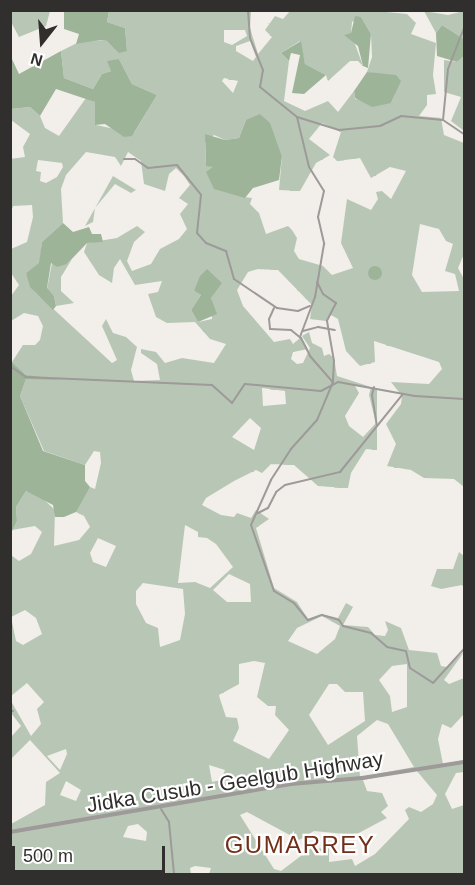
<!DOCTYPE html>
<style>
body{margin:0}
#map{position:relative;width:475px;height:885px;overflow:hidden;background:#f2eeea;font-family:Helvetica,sans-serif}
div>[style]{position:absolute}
.green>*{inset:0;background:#b8c7b5}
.forest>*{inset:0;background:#9eb499}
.round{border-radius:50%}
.minor>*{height:2px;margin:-1px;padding:0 1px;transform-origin:1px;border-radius:1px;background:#9d9a99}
.tertiary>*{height:4px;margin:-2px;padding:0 2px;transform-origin:2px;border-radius:2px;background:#9d9a99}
span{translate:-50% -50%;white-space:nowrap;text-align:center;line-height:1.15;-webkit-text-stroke:4.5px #fff;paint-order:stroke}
.street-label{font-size:21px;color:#302f2d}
.quarter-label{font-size:24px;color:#712f19;letter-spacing:1.5px}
.frame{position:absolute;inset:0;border:12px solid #302f2d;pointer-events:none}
.north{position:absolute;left:12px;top:12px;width:60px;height:60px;-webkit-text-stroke:4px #fff;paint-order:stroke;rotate:197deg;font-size:16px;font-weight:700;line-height:24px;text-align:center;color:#302f2d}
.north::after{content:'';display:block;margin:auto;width:21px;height:27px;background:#302f2d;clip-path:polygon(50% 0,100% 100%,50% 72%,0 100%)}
.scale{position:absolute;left:12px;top:846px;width:153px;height:27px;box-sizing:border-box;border:3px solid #302f2d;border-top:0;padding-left:8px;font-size:18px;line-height:21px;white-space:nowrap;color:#302f2d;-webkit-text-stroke:4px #fff;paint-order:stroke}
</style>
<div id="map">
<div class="green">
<i style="clip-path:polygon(evenodd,365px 10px,407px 14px,416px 23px,411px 34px,436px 43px,433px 75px,436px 94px,427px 95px,427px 105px,419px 116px,441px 118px,444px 135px,464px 143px,464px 254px,458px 268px,464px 279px,464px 487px,454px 479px,424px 478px,411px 470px,387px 466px,396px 444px,386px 424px,401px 404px,402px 396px,391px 382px,429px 384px,442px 369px,439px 362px,374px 341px,375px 362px,360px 366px,346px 351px,338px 319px,331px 315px,326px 321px,310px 319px,312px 305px,278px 270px,258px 269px,248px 272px,237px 290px,243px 306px,274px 342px,290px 339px,293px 344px,300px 338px,308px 349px,293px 352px,291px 359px,297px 364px,303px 363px,310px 348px,302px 336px,309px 332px,312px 343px,322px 348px,324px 356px,329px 354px,334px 358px,337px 376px,377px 389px,377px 450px,366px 449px,351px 473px,348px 488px,318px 486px,294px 465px,271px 464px,262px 473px,256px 470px,234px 481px,206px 498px,202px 505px,221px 515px,234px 517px,237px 513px,251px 518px,256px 510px,269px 519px,256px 528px,274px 588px,297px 602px,308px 619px,321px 614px,338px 618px,346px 603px,353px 607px,343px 625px,368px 627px,375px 635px,385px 636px,388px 630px,385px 621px,401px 628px,409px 650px,437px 653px,441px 666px,447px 667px,464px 652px,444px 680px,449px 684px,464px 678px,464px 714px,451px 728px,442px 724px,438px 739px,443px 764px,464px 760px,464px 772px,456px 773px,445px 794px,452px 809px,464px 805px,464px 874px,209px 874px,211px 868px,195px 866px,190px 868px,191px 874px,47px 874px,35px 870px,33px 874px,11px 874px,11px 824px,45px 805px,46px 782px,60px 773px,30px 740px,11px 759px,11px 737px,21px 726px,11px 713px,11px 555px,19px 561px,31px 554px,42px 532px,35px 526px,12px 530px,17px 521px,16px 507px,26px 491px,39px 495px,55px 510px,54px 546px,79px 540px,90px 527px,84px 516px,76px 512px,77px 506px,90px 487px,95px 489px,101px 463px,100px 452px,94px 451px,85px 465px,44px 451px,20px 396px,26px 379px,38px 378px,26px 375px,12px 362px,23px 345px,35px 345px,40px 340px,43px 326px,38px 316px,24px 313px,11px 321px,11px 296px,19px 285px,11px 273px,11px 249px,27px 242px,33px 217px,32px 205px,13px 206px,11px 212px,10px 159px,25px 157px,23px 147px,30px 134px,11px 120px,11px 109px,30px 107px,40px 116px,45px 128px,59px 136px,86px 98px,95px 102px,96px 125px,134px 133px,157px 95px,132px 84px,119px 59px,111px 71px,102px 74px,93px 89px,64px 78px,61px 51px,85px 39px,107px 41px,127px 51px,125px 28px,107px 22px,109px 11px,251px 11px,250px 28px,258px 54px,272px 37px,265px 30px,275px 16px,283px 19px,290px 11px,365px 10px,361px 17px,371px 34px,372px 57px,367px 72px,389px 77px,395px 94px,391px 103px,355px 99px,354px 91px,338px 112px,328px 101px,305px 111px,284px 101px,289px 61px,281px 53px,300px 41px,305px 64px,326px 75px,328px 81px,350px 61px,358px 61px,363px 66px,351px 33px,352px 22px,361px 17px,365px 10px,224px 30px,245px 30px,247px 36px,232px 45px,224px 42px,224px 30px,365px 10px,250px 41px,256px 57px,253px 61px,236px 51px,236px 46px,250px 41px,365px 10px,224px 78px,238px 81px,233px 93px,222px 81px,224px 78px,365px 10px,246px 120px,274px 135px,282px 156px,279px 190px,300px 191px,316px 163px,330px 155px,309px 139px,322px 123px,341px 132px,333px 157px,337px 161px,360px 158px,371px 178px,390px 167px,406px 171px,391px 199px,382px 191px,376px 192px,378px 199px,371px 210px,347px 199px,341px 243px,353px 268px,332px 275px,323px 266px,299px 259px,294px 251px,297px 238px,292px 230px,288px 226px,266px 234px,259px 213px,250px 204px,252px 198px,244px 197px,213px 166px,206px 165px,205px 143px,214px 135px,225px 140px,239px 138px,246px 120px,365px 10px,86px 152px,115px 157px,121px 166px,128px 152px,141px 161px,144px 184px,165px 191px,169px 174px,176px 168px,184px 176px,190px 185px,179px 198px,188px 204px,180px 214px,187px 229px,179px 239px,160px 249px,151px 264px,132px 271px,127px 261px,134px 242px,145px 232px,137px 226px,117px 238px,87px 243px,84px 252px,99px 275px,112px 283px,114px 268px,120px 259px,135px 285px,162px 281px,158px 292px,148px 294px,156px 317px,167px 323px,195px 322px,210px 339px,226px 344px,214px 363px,182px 358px,165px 363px,156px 352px,141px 349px,141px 353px,157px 364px,160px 380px,134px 381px,131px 370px,137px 347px,126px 337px,113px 333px,106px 319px,102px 326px,117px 360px,112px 363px,35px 292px,26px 273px,40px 263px,42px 242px,63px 223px,61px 189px,66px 175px,86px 152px,365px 10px,38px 160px,62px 163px,63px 167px,57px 177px,46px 183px,40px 181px,41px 172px,36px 171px,38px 160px,365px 10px,420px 224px,439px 229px,446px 241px,453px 244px,445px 271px,455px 274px,459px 291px,422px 292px,412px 275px,420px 224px,365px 10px,216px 287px,211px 298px,212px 319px,198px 322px,191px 310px,201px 295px,194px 291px,216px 287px,365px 10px,355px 386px,371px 387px,369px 395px,376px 423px,363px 437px,349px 426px,345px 416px,359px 393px,355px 386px,365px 10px,262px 388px,285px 391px,286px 404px,263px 406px,262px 388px,365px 10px,250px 418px,261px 428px,254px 450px,232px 437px,250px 418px,365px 10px,185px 525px,198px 532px,198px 537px,207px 538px,216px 544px,233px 567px,210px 588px,195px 582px,178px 583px,185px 525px,365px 10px,98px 538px,116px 546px,106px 567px,93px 562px,90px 553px,98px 538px,365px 10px,229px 574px,250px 584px,251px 602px,227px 602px,213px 590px,229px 574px,365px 10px,143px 583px,183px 589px,185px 614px,180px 640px,160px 647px,158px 628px,146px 623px,136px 604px,136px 591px,143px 583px,365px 10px,25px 610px,36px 618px,42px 634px,23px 645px,16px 641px,11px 617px,25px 610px,365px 10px,322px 616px,340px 626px,335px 639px,317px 654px,288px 641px,297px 628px,322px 616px,365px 10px,254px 661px,265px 663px,257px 697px,268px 706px,276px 706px,275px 715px,289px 730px,269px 759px,233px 741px,239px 728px,237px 718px,226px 717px,220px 699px,219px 695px,239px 684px,239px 664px,254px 661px,365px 10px,407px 664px,407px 707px,392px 712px,390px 696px,379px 680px,392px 666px,407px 664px,365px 10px,27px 683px,44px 702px,37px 709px,41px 724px,31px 736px,11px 701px,11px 696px,27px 683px,365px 10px,329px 684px,337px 684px,345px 692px,363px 692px,365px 721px,328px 745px,309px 715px,329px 684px,365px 10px,377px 720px,388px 724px,414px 767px,360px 777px,357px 736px,377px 720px,365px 10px,66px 749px,67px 754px,60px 770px,47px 756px,66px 749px,365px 10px,209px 765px,225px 770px,221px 780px,212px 782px,209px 765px,365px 10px,416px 770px,437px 795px,433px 804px,421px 812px,409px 807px,405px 810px,409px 819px,375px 854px,355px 866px,352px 859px,329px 862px,329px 848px,310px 849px,281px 871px,274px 869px,240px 815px,247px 812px,299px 840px,314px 831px,355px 835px,387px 818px,381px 812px,388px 806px,382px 793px,367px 791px,363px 780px,416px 770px,365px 10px,66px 781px,81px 790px,76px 801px,60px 795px,66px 781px,365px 10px,138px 824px,147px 832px,146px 841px,123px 837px,128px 826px,138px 824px)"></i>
<i style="clip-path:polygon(10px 11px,11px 10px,50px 11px,46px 26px,19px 37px,11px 22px)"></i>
<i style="clip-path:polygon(424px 11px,448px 15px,464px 11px,464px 39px,442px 25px,436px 33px)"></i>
<i style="clip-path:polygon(464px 56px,464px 131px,451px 121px,461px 97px,444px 92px,444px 60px,457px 62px)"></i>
<i style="clip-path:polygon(113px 176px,136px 190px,131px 193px,115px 184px,95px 208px,93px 222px,85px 226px)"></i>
<i style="clip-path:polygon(72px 259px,61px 277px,61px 291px,74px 303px,56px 306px,54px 296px,47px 289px,52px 263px,67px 264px)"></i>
<i style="clip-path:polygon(459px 552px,464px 556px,464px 588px,462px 585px,441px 589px,431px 586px,437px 569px,453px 569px)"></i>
</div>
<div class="forest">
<i style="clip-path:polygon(64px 11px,117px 11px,109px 11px,107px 22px,125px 28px,127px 51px,119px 53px,107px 41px,99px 40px,76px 44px,79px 34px,64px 29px)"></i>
<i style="clip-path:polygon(355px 16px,361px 17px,371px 34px,368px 68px,363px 66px,358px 46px,344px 35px,351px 33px)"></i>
<i style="clip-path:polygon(442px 25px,464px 39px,464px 56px,457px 62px,437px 56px,436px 33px)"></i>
<i style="clip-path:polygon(301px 41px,305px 64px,326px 75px,304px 94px,292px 93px,300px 55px,291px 53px,289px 61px,281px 53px)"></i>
<i style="clip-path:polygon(61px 51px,64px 78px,93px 89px,102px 74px,111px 71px,107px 61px,119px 59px,132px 84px,157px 95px,132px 136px,124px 137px,105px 124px,95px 125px,95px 102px,56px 89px,40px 116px,30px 107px,11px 109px,11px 57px,19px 74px)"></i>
<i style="clip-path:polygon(367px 72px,396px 75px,401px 81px,391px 103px,372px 107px,355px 98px,354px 91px)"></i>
<i style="clip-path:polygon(260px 114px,270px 123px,282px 156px,279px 180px,253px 188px,245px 198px,214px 189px,206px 172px,213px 167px,206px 166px,205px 134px,225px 140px,239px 138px,246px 120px)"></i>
<i style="clip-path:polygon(63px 223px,73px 232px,89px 227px,92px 234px,101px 234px,103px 242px,87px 243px,67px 264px,57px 267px,51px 263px,47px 288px,54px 296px,56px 306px,53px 310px,30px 287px,26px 273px,39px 263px,42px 242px)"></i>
<i class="round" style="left:368px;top:266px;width:14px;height:14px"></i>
<i style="clip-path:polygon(207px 269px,222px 283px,211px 298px,217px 314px,198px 322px,191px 310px,201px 295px,194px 291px,200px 276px)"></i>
<i style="clip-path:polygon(12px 362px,26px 375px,62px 380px,26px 379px,20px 396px,43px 451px,85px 465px,85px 481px,90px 487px,76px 512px,64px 517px,55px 517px,53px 505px,26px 491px,16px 507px,17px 521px,11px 533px)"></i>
</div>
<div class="minor">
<i style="left:248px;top:10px;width:28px;rotate:86deg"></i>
<i style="left:250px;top:38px;width:35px;rotate:68deg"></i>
<i style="left:263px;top:70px;width:17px;rotate:100deg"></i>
<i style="left:260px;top:87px;width:48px;rotate:39deg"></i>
<i style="left:297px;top:117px;width:51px;rotate:76.5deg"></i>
<i style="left:309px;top:167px;width:28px;rotate:58deg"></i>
<i style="left:324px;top:191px;width:27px;rotate:103deg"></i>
<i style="left:318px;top:217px;width:28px;rotate:77deg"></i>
<i style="left:324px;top:244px;width:54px;rotate:99.6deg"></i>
<i style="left:315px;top:297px;width:43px;rotate:110.6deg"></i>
<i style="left:297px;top:117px;width:44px;rotate:17.2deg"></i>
<i style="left:339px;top:130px;width:41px;rotate:-5.6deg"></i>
<i style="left:380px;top:126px;width:23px;rotate:-25deg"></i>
<i style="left:401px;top:116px;width:42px;rotate:5.4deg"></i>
<i style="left:443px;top:120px;width:25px;rotate:34deg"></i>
<i style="left:443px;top:120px;width:51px;rotate:-84.4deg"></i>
<i style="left:448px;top:69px;width:44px;rotate:-68.7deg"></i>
<i style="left:124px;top:159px;width:11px"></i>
<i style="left:135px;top:159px;width:16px;rotate:35deg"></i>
<i style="left:148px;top:168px;width:29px;rotate:-6deg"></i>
<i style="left:177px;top:165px;width:38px;rotate:51deg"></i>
<i style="left:201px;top:195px;width:38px;rotate:96deg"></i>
<i style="left:197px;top:233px;width:13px;rotate:48deg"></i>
<i style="left:206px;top:243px;width:22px;rotate:22deg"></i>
<i style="left:226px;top:251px;width:29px;rotate:74deg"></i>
<i style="left:234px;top:279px;width:52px;rotate:34deg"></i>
<i style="left:277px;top:308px;width:21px;rotate:8deg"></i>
<i style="left:298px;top:311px;width:13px;rotate:-23deg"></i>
<i style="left:317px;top:282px;width:13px;rotate:63deg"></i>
<i style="left:323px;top:294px;width:16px;rotate:35deg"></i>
<i style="left:336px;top:303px;width:20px;rotate:117deg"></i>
<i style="left:327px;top:321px;width:41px;rotate:80.1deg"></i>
<i style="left:334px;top:361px;width:21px;rotate:93deg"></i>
<i style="left:333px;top:382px;width:41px;rotate:112.8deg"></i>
<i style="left:317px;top:420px;width:39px;rotate:132deg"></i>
<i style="left:291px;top:449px;width:37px;rotate:123deg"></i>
<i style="left:271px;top:480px;width:49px;rotate:114deg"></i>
<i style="left:251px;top:525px;width:70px;rotate:70.8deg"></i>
<i style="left:274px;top:591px;width:23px;rotate:31deg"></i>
<i style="left:294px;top:603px;width:22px;rotate:51deg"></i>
<i style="left:308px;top:620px;width:15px;rotate:-20deg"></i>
<i style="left:322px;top:615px;width:18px;rotate:16deg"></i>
<i style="left:339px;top:620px;width:7px;rotate:56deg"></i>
<i style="left:343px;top:626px;width:29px;rotate:14deg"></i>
<i style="left:371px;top:633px;width:21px;rotate:41deg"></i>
<i style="left:387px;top:647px;width:19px;rotate:12deg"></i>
<i style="left:406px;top:651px;width:17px;rotate:77deg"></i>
<i style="left:410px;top:668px;width:27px;rotate:33deg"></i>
<i style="left:433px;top:683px;width:46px;rotate:-47.6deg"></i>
<i style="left:274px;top:308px;width:12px;rotate:114deg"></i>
<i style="left:269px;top:319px;width:10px;rotate:84deg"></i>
<i style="left:270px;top:329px;width:21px;rotate:3deg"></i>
<i style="left:291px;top:330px;width:13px;rotate:39deg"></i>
<i style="left:301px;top:338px;width:20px;rotate:63deg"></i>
<i style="left:310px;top:356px;width:35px;rotate:49deg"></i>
<i style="left:303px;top:331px;width:16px;rotate:-15deg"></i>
<i style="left:318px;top:327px;width:17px;rotate:10deg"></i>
<i style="left:10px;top:366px;width:19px;rotate:35deg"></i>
<i style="left:26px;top:377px;width:186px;rotate:2.5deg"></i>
<i style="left:212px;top:385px;width:27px;rotate:42deg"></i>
<i style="left:232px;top:403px;width:23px;rotate:-56deg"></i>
<i style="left:245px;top:384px;width:76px;rotate:5.3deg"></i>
<i style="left:321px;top:391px;width:19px;rotate:-28deg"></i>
<i style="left:338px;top:382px;width:78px;rotate:10.3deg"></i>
<i style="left:415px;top:396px;width:49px;rotate:3.5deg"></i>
<i style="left:374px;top:387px;width:8px;rotate:104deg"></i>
<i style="left:372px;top:395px;width:30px;rotate:81deg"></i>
<i style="left:258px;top:513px;width:11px;rotate:-27deg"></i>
<i style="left:268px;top:508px;width:18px;rotate:-63deg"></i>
<i style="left:276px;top:492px;width:11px;rotate:-38deg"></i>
<i style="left:285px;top:485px;width:57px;rotate:-13.3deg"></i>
<i style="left:340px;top:472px;width:100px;rotate:-51.1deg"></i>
<i style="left:10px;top:711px;width:3px"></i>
<i style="left:161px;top:809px;width:15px;rotate:58deg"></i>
<i style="left:169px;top:822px;width:52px;rotate:84.5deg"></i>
</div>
<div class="tertiary">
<i style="left:10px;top:832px;width:285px;rotate:-9.7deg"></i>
<i style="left:291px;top:784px;width:71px;rotate:-4.8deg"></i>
<i style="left:362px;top:778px;width:103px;rotate:-8.9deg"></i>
</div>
<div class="street-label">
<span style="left:235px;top:782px;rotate:-9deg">Jidka Cusub - Geelgub Highway</span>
</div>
<div class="quarter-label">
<span style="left:300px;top:845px">GUMARREY</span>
</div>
<div class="frame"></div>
<div class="north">N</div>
<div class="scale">500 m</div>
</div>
